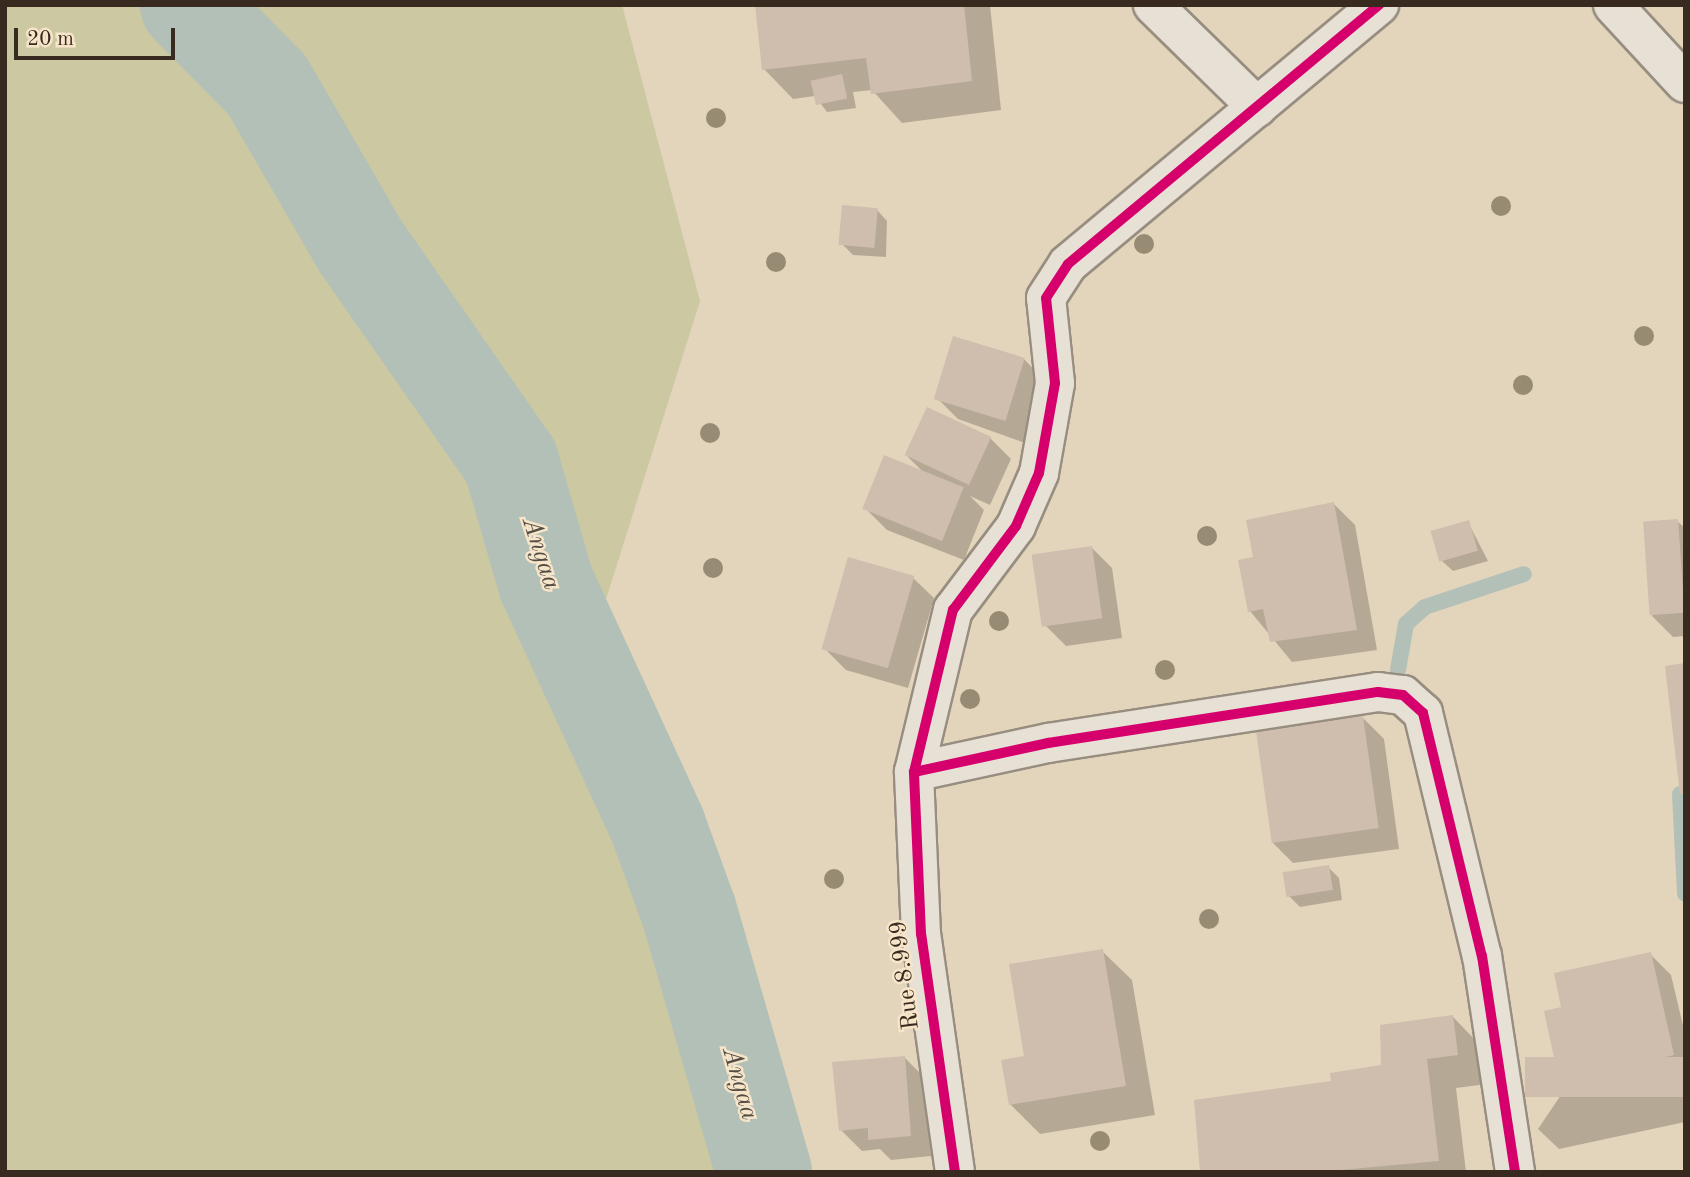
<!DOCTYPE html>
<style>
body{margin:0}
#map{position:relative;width:1690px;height:1177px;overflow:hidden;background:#e3d4bc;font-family:"Old Standard TT",serif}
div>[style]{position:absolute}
.green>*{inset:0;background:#cbc8a2}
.shadow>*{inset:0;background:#0003}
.stream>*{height:16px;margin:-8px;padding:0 8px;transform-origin:8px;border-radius:8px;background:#b3c0b7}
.river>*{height:96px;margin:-48px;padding:0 48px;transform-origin:48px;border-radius:48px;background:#b3c0b7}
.building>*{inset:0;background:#cfbdae;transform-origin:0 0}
.roads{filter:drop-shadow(2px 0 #988e80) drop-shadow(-2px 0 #988e80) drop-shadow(0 2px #988e80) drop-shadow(0 -2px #988e80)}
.minor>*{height:38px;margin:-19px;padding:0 19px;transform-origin:19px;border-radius:19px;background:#e7e0d5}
.cycleway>*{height:10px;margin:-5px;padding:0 5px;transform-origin:5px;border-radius:5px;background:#d6006c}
.trees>*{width:20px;height:20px;margin:-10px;border-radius:50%;background:#978b74}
span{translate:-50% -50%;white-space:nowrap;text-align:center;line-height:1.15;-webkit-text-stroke:5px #f7e5ca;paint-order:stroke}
.street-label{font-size:24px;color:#392a1f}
.water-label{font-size:26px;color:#524d44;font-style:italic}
.frame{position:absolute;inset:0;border:7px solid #392a1f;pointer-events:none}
.scale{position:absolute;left:14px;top:28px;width:161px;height:32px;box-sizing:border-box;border:4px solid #392a1f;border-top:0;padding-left:9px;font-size:21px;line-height:24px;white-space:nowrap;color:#392a1f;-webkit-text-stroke:5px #f7e5ca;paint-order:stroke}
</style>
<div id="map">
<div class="green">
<i style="clip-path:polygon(5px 5px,622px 5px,700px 301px,585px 666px,658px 827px,689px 912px,764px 1172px,5px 1172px)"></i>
</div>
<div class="shadow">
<i style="clip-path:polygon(756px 5px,990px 5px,1001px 110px,902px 123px,872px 90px,853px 92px,856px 108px,827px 112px,815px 96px,793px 99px,764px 69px)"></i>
<i style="clip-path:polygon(877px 210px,887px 221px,886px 257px,853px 255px,842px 244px)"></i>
<i style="clip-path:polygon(955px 338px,1025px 360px,1045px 381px,1025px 443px,958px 419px,937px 398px)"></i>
<i style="clip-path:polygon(990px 438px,1011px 459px,990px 505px,970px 496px,984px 510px,964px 560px,887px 530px,866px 509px,924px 473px,906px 455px)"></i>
<i style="clip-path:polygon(1334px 504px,1355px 525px,1377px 650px,1292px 662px,1250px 611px,1255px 559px)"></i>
<i style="clip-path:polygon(1677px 521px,1685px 528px,1685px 636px,1673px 637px,1652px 616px)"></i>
<i style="clip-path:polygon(1468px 522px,1488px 561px,1453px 571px,1442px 561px)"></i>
<i style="clip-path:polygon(1091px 547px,1112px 568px,1122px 638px,1066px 646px,1045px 625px)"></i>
<i style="clip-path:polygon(913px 578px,934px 598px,908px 688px,846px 670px,825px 649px)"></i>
<i style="clip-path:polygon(1363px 718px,1384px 739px,1399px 849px,1293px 863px,1272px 842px)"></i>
<i style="clip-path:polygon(1328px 867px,1339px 878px,1342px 900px,1300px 907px,1289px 896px)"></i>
<i style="clip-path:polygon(1102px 951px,1132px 980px,1155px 1115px,1040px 1134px,1010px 1104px)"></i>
<i style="clip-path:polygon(1650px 954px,1671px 975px,1685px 1034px,1685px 1122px,1559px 1149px,1538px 1129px,1567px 1086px,1560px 1080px,1563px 1008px)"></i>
<i style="clip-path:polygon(1453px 1017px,1482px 1047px,1487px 1084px,1456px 1088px,1466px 1172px,1201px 1172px,1332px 1082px,1383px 1067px)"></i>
<i style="clip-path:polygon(904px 1057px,925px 1078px,931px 1156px,891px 1160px,880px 1149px,862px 1151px,841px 1130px)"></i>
</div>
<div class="stream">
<i style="left:1398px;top:670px;width:47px;rotate:-80.1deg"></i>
<i style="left:1406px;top:624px;width:25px;rotate:-42deg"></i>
<i style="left:1425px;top:607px;width:104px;rotate:-18.4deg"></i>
<i style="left:1680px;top:794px;width:100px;rotate:87.1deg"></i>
</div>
<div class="river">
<i style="left:188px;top:5px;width:112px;rotate:45.4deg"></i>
<i style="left:267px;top:85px;width:187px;rotate:59.9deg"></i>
<i style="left:361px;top:247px;width:262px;rotate:55.1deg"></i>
<i style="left:511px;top:462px;width:126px;rotate:73.9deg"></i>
<i style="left:546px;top:583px;width:268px;rotate:65.3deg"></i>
<i style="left:658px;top:827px;width:90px;rotate:70deg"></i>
<i style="left:689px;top:912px;width:271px;rotate:73.9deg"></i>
</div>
<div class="building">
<i style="clip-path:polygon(755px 5px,964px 5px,972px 81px,871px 94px,866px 58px,762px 70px)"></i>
<i style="left:842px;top:74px;width:25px;height:32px;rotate:78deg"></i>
<i style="left:842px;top:205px;width:36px;height:40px;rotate:5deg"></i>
<i style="left:953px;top:336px;width:75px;height:66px;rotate:17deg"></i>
<i style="left:927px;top:407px;width:71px;height:53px;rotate:25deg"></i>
<i style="left:884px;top:455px;width:86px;height:58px;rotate:22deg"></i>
<i style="clip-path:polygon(1334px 502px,1357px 630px,1270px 642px,1263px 609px,1248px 612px,1238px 560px,1253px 557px,1246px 520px)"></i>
<i style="left:1678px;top:519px;width:94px;height:35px;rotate:86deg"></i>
<i style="left:1469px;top:520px;width:32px;height:40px;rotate:74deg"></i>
<i style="left:1092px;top:546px;width:73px;height:61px;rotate:82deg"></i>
<i style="left:848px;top:557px;width:69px;height:96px;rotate:16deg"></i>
<i style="clip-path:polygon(1685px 663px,1685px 793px,1680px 794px,1665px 666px)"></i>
<i style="left:1363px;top:716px;width:113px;height:108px;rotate:82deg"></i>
<i style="left:1329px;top:865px;width:25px;height:47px;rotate:81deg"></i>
<i style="clip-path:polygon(1103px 949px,1126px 1086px,1009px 1105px,1001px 1060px,1024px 1056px,1009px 964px)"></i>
<i style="clip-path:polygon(1651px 952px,1674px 1055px,1559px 1081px,1544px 1011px,1561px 1007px,1554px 973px)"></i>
<i style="clip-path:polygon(1453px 1015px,1458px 1055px,1427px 1059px,1439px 1161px,1319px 1172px,1200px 1172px,1194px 1100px,1331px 1081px,1330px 1073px,1381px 1065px,1380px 1025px)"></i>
<i style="clip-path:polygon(905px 1056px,911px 1136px,868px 1140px,868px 1128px,839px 1131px,832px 1062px)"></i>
<i style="left:1685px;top:1057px;width:40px;height:160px;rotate:90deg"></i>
</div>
<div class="roads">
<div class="minor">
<i style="left:1153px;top:5px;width:146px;rotate:44.4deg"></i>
<i style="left:1613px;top:5px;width:106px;rotate:47.3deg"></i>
<i style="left:914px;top:772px;width:137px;rotate:-12.2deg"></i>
<i style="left:1048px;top:743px;width:334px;rotate:-8.8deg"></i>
<i style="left:1378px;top:692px;width:25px;rotate:7deg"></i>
<i style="left:1403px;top:695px;width:27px;rotate:42deg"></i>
<i style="left:1423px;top:713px;width:250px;rotate:76.4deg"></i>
<i style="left:1482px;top:956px;width:219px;rotate:81.3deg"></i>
<i style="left:955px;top:1172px;width:240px;rotate:-98.1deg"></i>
<i style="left:921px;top:934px;width:162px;rotate:-92.5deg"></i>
<i style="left:914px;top:772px;width:167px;rotate:-76.5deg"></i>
<i style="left:953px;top:610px;width:105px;rotate:-53.1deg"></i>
<i style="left:1016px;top:526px;width:58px;rotate:-66.5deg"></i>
<i style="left:1039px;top:473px;width:91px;rotate:-79.9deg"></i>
<i style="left:1055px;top:383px;width:85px;rotate:-96deg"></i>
<i style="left:1046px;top:298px;width:40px;rotate:-57.1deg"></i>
<i style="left:1068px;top:264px;width:405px;rotate:-39.8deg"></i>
</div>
</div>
<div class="cycleway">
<i style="left:914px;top:772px;width:137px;rotate:-12.2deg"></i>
<i style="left:1048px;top:743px;width:334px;rotate:-8.8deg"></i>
<i style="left:1378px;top:692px;width:25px;rotate:7deg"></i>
<i style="left:1403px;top:695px;width:27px;rotate:42deg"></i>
<i style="left:1423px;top:713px;width:250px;rotate:76.4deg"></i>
<i style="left:1482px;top:956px;width:219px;rotate:81.3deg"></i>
<i style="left:955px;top:1172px;width:240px;rotate:-98.1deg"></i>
<i style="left:921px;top:934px;width:162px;rotate:-92.5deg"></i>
<i style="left:914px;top:772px;width:167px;rotate:-76.5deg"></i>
<i style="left:953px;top:610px;width:105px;rotate:-53.1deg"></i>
<i style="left:1016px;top:526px;width:58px;rotate:-66.5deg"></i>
<i style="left:1039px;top:473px;width:91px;rotate:-79.9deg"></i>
<i style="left:1055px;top:383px;width:85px;rotate:-96deg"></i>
<i style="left:1046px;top:298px;width:40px;rotate:-57.1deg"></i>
<i style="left:1068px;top:264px;width:405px;rotate:-39.8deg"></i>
</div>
<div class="trees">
<i style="left:716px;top:118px"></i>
<i style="left:1501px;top:206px"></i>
<i style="left:1144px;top:244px"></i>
<i style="left:776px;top:262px"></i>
<i style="left:1644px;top:336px"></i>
<i style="left:1523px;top:385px"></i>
<i style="left:710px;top:433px"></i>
<i style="left:1207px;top:536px"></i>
<i style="left:713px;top:568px"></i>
<i style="left:999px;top:621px"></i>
<i style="left:1165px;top:670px"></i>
<i style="left:970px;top:699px"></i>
<i style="left:834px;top:879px"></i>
<i style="left:1209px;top:919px"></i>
<i style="left:1100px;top:1141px"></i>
</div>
<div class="street-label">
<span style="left:906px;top:975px;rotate:-97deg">Rue 8.999</span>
</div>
<div class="water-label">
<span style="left:540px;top:554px;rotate:72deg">Angaa</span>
<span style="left:739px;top:1084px;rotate:74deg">Angaa</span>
</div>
<div class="frame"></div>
<div class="scale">20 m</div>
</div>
